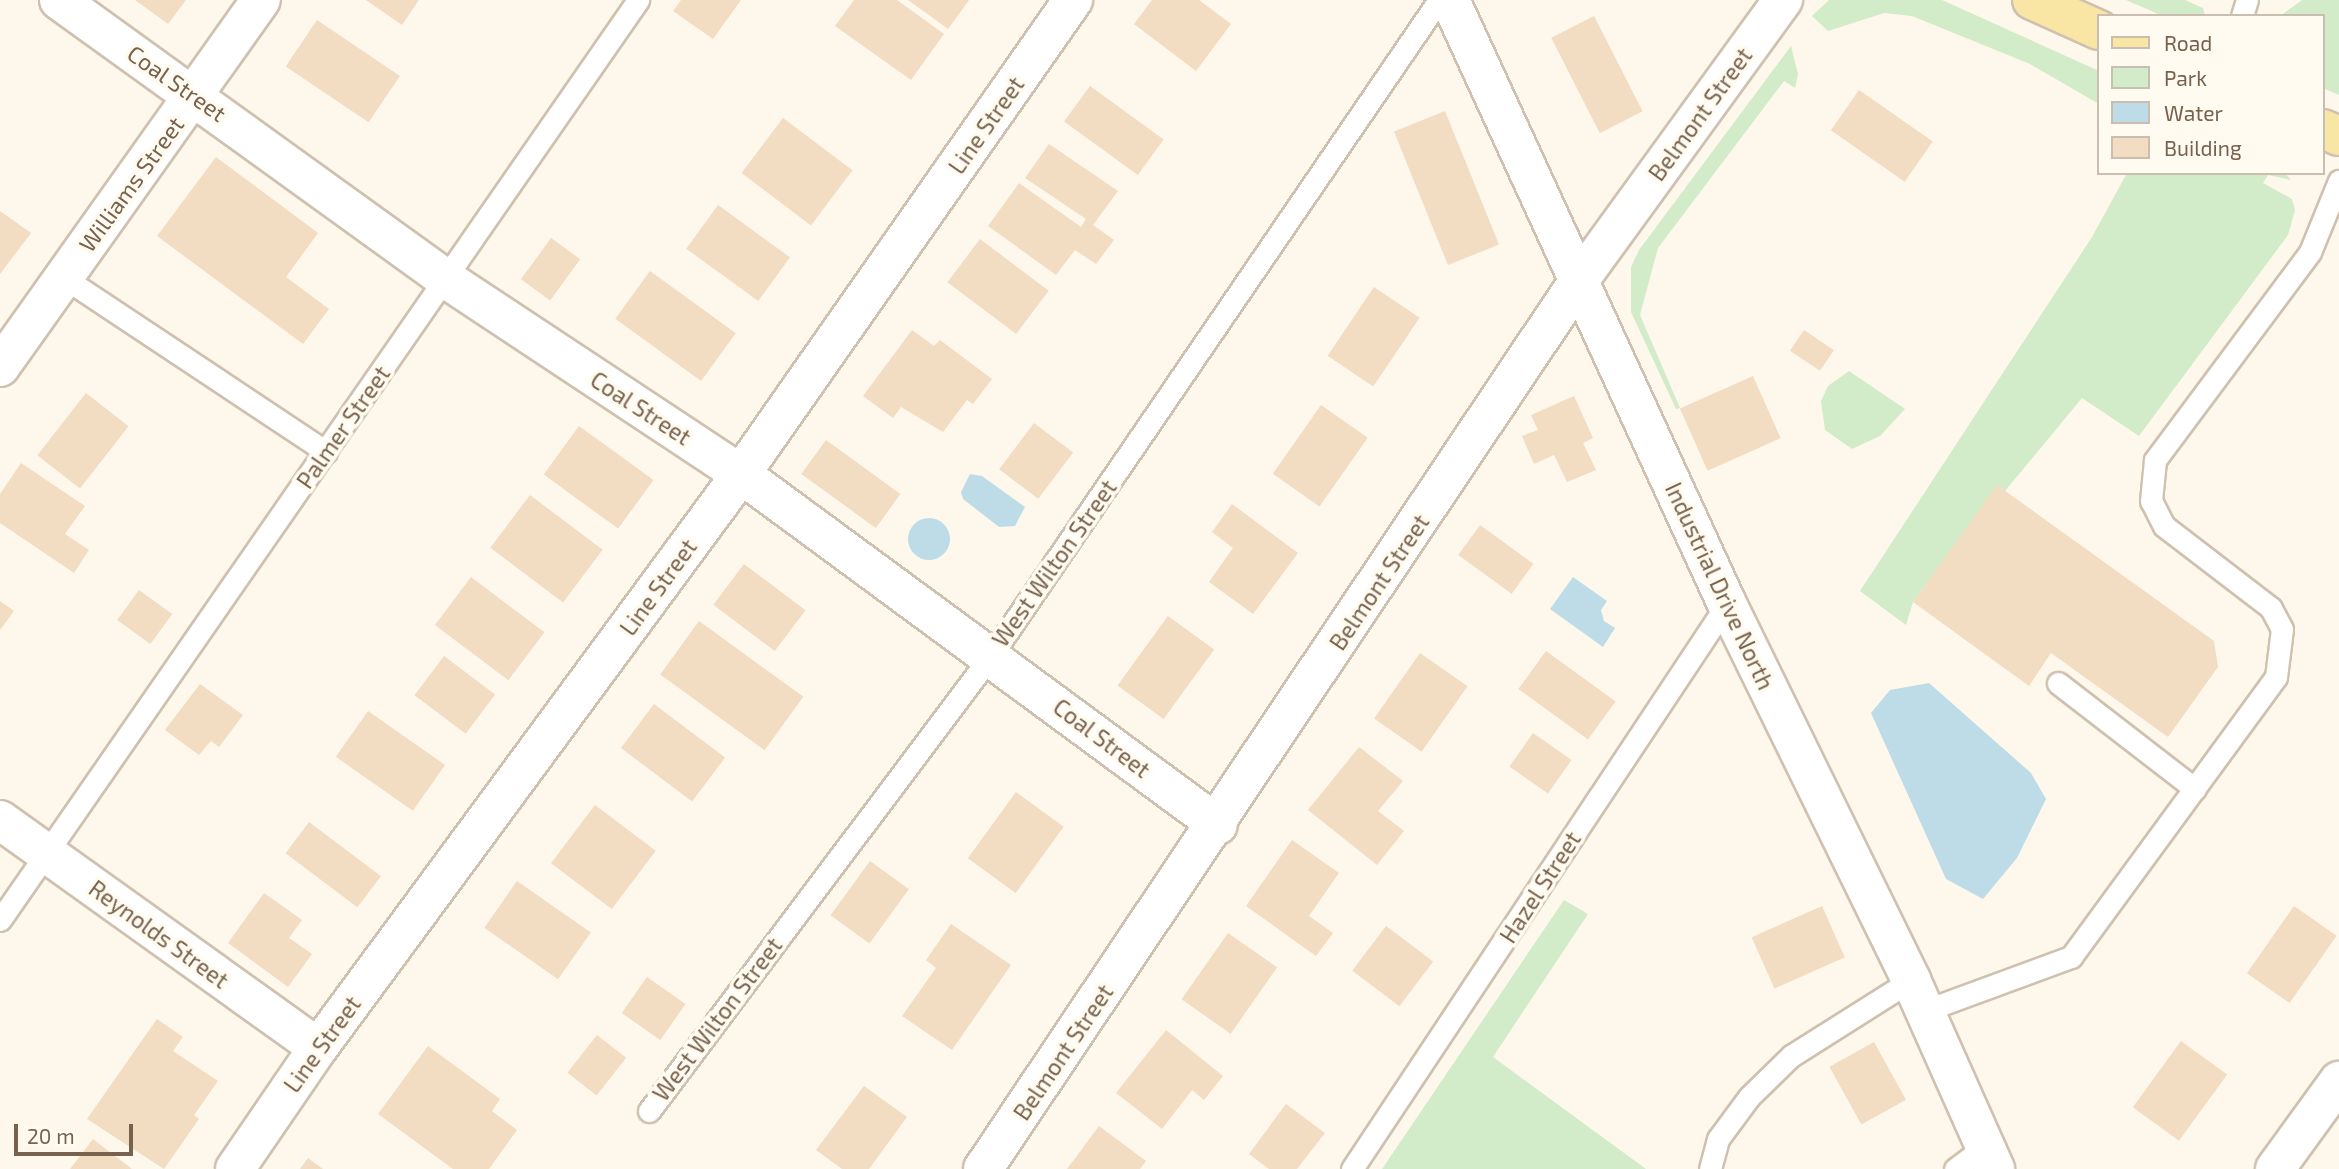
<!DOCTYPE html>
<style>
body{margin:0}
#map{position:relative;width:2339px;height:1169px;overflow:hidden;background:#fdf8eb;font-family:"Exo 2",sans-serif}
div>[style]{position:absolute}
.green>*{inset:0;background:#d2ebc8}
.water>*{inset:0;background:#bedce7}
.round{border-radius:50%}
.building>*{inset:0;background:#f2dcc2;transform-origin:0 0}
.roads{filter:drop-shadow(2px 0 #cfc1af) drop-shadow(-2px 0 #cfc1af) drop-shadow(0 2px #cfc1af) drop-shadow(0 -2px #cfc1af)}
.lane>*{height:21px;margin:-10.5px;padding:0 10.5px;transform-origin:10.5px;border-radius:10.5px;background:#fff}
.street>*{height:38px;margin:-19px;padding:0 19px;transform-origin:19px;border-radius:19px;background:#fff}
.primary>*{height:38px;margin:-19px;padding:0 19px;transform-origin:19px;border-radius:19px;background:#fae6a4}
span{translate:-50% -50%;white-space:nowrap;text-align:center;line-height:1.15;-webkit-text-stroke:7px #fffbf1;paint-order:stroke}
.street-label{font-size:23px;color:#78624d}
.legend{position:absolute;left:2097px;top:14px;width:228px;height:161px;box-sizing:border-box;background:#fffbf1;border:2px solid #c9beaf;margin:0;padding:9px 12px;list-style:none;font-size:21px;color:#78624d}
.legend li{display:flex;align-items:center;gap:14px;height:35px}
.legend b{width:35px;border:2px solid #c9beaf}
.scale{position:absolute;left:14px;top:1124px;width:119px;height:32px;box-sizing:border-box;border:4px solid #78624d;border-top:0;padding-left:9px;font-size:21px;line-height:24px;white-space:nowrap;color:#78624d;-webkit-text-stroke:5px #fffbf1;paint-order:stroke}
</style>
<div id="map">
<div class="green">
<i style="clip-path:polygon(1829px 0,1942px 0,2099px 71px,2099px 104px,2030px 64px,1912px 16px,1884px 13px,1828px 31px,1812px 16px)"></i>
<i style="clip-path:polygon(2126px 0,2185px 0,2203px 8px,2205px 16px,2163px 16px)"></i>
<i style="clip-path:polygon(2302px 0,2339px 0,2339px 95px,2323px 88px,2323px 16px,2280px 16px)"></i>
<i style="clip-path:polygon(1791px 46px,1798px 74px,1795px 88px,1784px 81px,1658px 248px,1640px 315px,1680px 408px,1676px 409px,1631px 312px,1631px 267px,1639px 250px)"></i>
<i style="clip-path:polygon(2127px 173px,2285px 173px,2291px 180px,2268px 175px,2263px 183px,2292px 199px,2295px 210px,2288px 235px,2139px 436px,2082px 398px,2005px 491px,1997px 486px,1913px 602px,1906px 625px,1860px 591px,2092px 237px)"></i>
<i style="clip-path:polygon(1849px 371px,1905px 409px,1880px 436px,1852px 449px,1825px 430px,1821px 401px,1828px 386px)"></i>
<i style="clip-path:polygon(1564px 900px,1588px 914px,1493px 1057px,1646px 1169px,1382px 1169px)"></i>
</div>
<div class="water">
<i style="clip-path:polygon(970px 474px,982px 476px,1025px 507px,1015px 526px,999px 527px,963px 499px,961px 492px)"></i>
<i class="round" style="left:908px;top:518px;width:42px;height:42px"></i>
<i style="clip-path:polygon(1573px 577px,1607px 601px,1601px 610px,1604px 621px,1615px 628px,1603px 647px,1550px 609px)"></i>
<i style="clip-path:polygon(1929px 683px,2031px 773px,2046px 799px,2017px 858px,1983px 899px,1946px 879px,1871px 713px,1890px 690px)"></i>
</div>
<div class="building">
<i style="clip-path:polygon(135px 0,186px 0,168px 24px)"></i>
<i style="clip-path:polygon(366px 0,419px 0,402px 25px)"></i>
<i style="clip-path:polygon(681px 0,741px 0,713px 39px,673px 11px)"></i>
<i style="clip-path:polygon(854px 0,897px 0,944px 34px,911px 80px,835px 26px)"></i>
<i style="clip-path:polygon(908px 0,969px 0,948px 29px)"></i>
<i style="clip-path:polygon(1152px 0,1199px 0,1231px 24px,1196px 71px,1134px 24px)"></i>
<i style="left:1594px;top:16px;width:107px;height:48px;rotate:63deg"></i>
<i style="left:317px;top:20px;width:100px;height:56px;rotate:34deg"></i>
<i style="left:1090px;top:86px;width:91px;height:44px;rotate:36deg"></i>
<i style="left:1859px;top:90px;width:90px;height:49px;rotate:35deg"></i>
<i style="left:1445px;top:111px;width:144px;height:55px;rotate:68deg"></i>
<i style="left:783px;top:118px;width:87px;height:69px;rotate:37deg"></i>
<i style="clip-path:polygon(1049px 144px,1118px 191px,1093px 225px,1114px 240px,1096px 264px,1075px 250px,1056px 275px,988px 226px,1019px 183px,1081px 227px,1086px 219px,1025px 178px)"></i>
<i style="clip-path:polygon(216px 157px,318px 233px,286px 277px,329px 309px,303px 344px,157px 236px)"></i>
<i style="left:718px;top:205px;width:89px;height:54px;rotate:36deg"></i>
<i style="clip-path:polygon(0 211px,31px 233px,0 274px)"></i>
<i style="left:551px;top:238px;width:36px;height:51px;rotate:36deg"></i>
<i style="left:980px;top:239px;width:86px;height:54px;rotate:37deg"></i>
<i style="left:650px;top:271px;width:106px;height:59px;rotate:36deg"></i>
<i style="left:1374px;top:287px;width:55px;height:83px;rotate:34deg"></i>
<i style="clip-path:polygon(912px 330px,934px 346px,940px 340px,992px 379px,973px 404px,967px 400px,943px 432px,901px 407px,893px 418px,863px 396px)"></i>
<i style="left:1804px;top:330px;width:36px;height:25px;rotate:34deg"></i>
<i style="left:1753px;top:376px;width:68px;height:80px;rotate:66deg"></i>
<i style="left:86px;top:393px;width:54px;height:79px;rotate:38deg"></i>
<i style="clip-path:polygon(1574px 396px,1593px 438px,1583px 443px,1596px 470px,1567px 482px,1554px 455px,1534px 464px,1522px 436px,1538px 430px,1531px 415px)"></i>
<i style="left:1321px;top:405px;width:57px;height:84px;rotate:35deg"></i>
<i style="left:1034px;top:423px;width:49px;height:58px;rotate:37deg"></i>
<i style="left:579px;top:426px;width:92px;height:60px;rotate:36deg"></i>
<i style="left:826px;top:440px;width:92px;height:42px;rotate:36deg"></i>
<i style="clip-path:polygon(21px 463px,85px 506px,65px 534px,89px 550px,74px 573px,0 523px,0 494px)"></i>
<i style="clip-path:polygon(1997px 485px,2214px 641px,2218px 667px,2168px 737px,2051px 653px,2029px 686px,1913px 602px)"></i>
<i style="left:530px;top:495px;width:91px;height:66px;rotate:37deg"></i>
<i style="clip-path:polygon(1232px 504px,1298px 553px,1253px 614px,1209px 582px,1233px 548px,1212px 532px)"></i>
<i style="left:1480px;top:525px;width:66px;height:37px;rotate:36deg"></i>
<i style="left:744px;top:564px;width:77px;height:51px;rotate:37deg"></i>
<i style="left:471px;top:577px;width:92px;height:60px;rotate:37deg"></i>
<i style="left:139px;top:590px;width:41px;height:37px;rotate:36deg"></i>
<i style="clip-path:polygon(0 601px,14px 611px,0 630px)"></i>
<i style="left:1168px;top:616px;width:57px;height:86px;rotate:36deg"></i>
<i style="left:699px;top:621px;width:129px;height:66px;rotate:36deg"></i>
<i style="left:1546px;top:651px;width:86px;height:47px;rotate:36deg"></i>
<i style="left:1420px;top:653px;width:58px;height:80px;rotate:35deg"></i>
<i style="left:444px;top:656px;width:64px;height:49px;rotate:37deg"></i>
<i style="clip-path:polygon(200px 684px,243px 715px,219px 747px,211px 741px,199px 755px,165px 730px)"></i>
<i style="left:654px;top:704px;width:89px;height:55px;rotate:37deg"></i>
<i style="left:368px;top:711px;width:94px;height:56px;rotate:35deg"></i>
<i style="left:1533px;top:733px;width:47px;height:41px;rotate:35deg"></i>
<i style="clip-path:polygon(1359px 747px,1403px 781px,1378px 811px,1404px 831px,1377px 865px,1308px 810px)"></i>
<i style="left:1016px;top:792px;width:59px;height:82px;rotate:36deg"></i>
<i style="left:595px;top:805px;width:76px;height:73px;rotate:37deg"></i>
<i style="left:309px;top:822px;width:90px;height:39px;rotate:37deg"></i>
<i style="clip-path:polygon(1292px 840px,1339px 873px,1309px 916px,1333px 933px,1316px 956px,1246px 906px)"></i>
<i style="left:870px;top:861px;width:48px;height:67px;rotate:36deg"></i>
<i style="left:517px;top:881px;width:90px;height:57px;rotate:35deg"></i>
<i style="clip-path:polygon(264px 893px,302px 920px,289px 938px,312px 954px,288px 987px,228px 943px)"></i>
<i style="left:1822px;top:906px;width:56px;height:77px;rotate:66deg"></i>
<i style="left:2294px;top:906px;width:52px;height:82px;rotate:35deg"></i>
<i style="clip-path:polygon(951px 924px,1011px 965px,952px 1050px,902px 1016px,936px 968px,926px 960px)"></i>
<i style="left:1386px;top:926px;width:59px;height:56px;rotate:37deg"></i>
<i style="left:1228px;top:933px;width:60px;height:81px;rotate:35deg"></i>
<i style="left:647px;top:977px;width:47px;height:44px;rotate:35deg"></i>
<i style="clip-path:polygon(157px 1019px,183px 1037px,173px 1051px,218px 1081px,194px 1115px,199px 1119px,164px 1169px,87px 1119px)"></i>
<i style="clip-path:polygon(1166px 1030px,1223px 1076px,1204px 1100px,1192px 1090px,1162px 1129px,1116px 1093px)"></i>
<i style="left:597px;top:1035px;width:37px;height:48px;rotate:38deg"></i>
<i style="left:2181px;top:1041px;width:57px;height:82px;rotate:36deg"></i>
<i style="left:1874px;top:1042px;width:66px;height:51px;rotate:61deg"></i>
<i style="clip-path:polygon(428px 1046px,500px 1099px,492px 1111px,517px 1130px,489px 1169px,453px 1169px,378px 1114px)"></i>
<i style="clip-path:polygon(864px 1086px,907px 1117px,869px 1169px,842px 1169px,816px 1150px)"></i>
<i style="clip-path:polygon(1286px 1104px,1325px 1133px,1297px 1169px,1269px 1169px,1249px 1154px)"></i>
<i style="clip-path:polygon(1099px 1126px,1146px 1161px,1140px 1169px,1067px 1169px)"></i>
<i style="clip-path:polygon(93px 1139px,132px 1169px,70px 1169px)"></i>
<i style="clip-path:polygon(308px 1158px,323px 1169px,300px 1169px)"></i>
</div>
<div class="roads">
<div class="lane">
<i style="left:2242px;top:16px;width:17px;rotate:-73deg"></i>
<i style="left:63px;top:277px;width:316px;rotate:33.6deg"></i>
<i style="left:2058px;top:683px;width:173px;rotate:37.7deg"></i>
<i style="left:0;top:920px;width:1120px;rotate:-55.26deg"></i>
<i style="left:1924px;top:1011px;width:157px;rotate:-20.2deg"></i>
<i style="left:2071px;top:957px;width:347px;rotate:-53.8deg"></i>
<i style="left:2276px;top:677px;width:48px;rotate:-82.9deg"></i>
<i style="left:2282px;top:629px;width:24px;rotate:-118deg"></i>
<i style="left:2271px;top:608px;width:135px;rotate:-142.5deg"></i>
<i style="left:2164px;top:526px;width:28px;rotate:-117deg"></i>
<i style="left:2151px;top:501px;width:41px;rotate:-84.4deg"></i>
<i style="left:2155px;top:460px;width:259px;rotate:-53.3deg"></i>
<i style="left:2310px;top:252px;width:77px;rotate:-67.8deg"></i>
<i style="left:649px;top:1111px;width:571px;rotate:-53.11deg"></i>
<i style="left:992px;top:654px;width:792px;rotate:-55.65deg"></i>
<i style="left:1352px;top:1169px;width:678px;rotate:-56.43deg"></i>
<i style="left:1710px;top:1169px;width:31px;rotate:-75deg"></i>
<i style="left:1718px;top:1139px;width:52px;rotate:-53.6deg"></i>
<i style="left:1749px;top:1097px;width:59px;rotate:-44.3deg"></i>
<i style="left:1791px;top:1056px;width:142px;rotate:-32.3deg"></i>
<i style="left:1955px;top:1169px;width:38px;rotate:-37deg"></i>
</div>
<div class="street">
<i style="left:59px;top:0;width:477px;rotate:35.8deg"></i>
<i style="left:446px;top:279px;width:354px;rotate:33.5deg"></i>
<i style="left:741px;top:474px;width:592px;rotate:36.35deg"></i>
<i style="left:1450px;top:0;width:664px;rotate:65.36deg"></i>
<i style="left:1727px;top:604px;width:419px;rotate:63.9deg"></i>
<i style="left:1911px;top:980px;width:207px;rotate:66deg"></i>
<i style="left:0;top:367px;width:450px;rotate:-54.6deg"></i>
<i style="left:0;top:820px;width:391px;rotate:35.6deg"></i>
<i style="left:235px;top:1169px;width:147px;rotate:-55.6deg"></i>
<i style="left:318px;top:1048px;width:713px;rotate:-53.61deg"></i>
<i style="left:741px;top:474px;width:579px;rotate:-54.99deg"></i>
<i style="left:983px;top:1169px;width:1068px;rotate:-56.15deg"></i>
<i style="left:1578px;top:282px;width:349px;rotate:-54deg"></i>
<i style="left:2275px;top:1169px;width:109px;rotate:-54deg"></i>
</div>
<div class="primary">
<i style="left:2032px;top:0;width:73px;rotate:24.1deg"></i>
<i style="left:2323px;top:129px;width:17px;rotate:24deg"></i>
</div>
</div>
<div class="street-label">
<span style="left:177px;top:83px;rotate:35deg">Coal Street</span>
<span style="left:1700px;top:114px;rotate:-54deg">Belmont Street</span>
<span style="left:986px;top:125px;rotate:-55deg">Line Street</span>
<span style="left:131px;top:184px;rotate:-54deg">Williams Street</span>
<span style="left:641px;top:408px;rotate:33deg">Coal Street</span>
<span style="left:343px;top:427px;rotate:-55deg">Palmer Street</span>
<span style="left:1054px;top:563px;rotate:-55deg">West Wilton Street</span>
<span style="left:1379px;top:582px;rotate:-56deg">Belmont Street</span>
<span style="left:1720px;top:586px;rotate:65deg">Industrial Drive North</span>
<span style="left:658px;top:587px;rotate:-54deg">Line Street</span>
<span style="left:1102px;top:738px;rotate:37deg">Coal Street</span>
<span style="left:1540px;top:887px;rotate:-57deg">Hazel Street</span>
<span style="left:159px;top:934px;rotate:36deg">Reynolds Street</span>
<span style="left:717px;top:1019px;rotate:-53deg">West Wilton Street</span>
<span style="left:322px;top:1044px;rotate:-54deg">Line Street</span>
<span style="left:1063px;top:1052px;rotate:-56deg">Belmont Street</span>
</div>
<ul class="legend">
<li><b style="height:9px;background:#fae6a4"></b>Road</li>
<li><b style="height:19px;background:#d2ebc8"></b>Park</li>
<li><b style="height:19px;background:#bedce7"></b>Water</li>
<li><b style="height:19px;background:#f2dcc2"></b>Building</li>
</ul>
<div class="scale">20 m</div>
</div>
